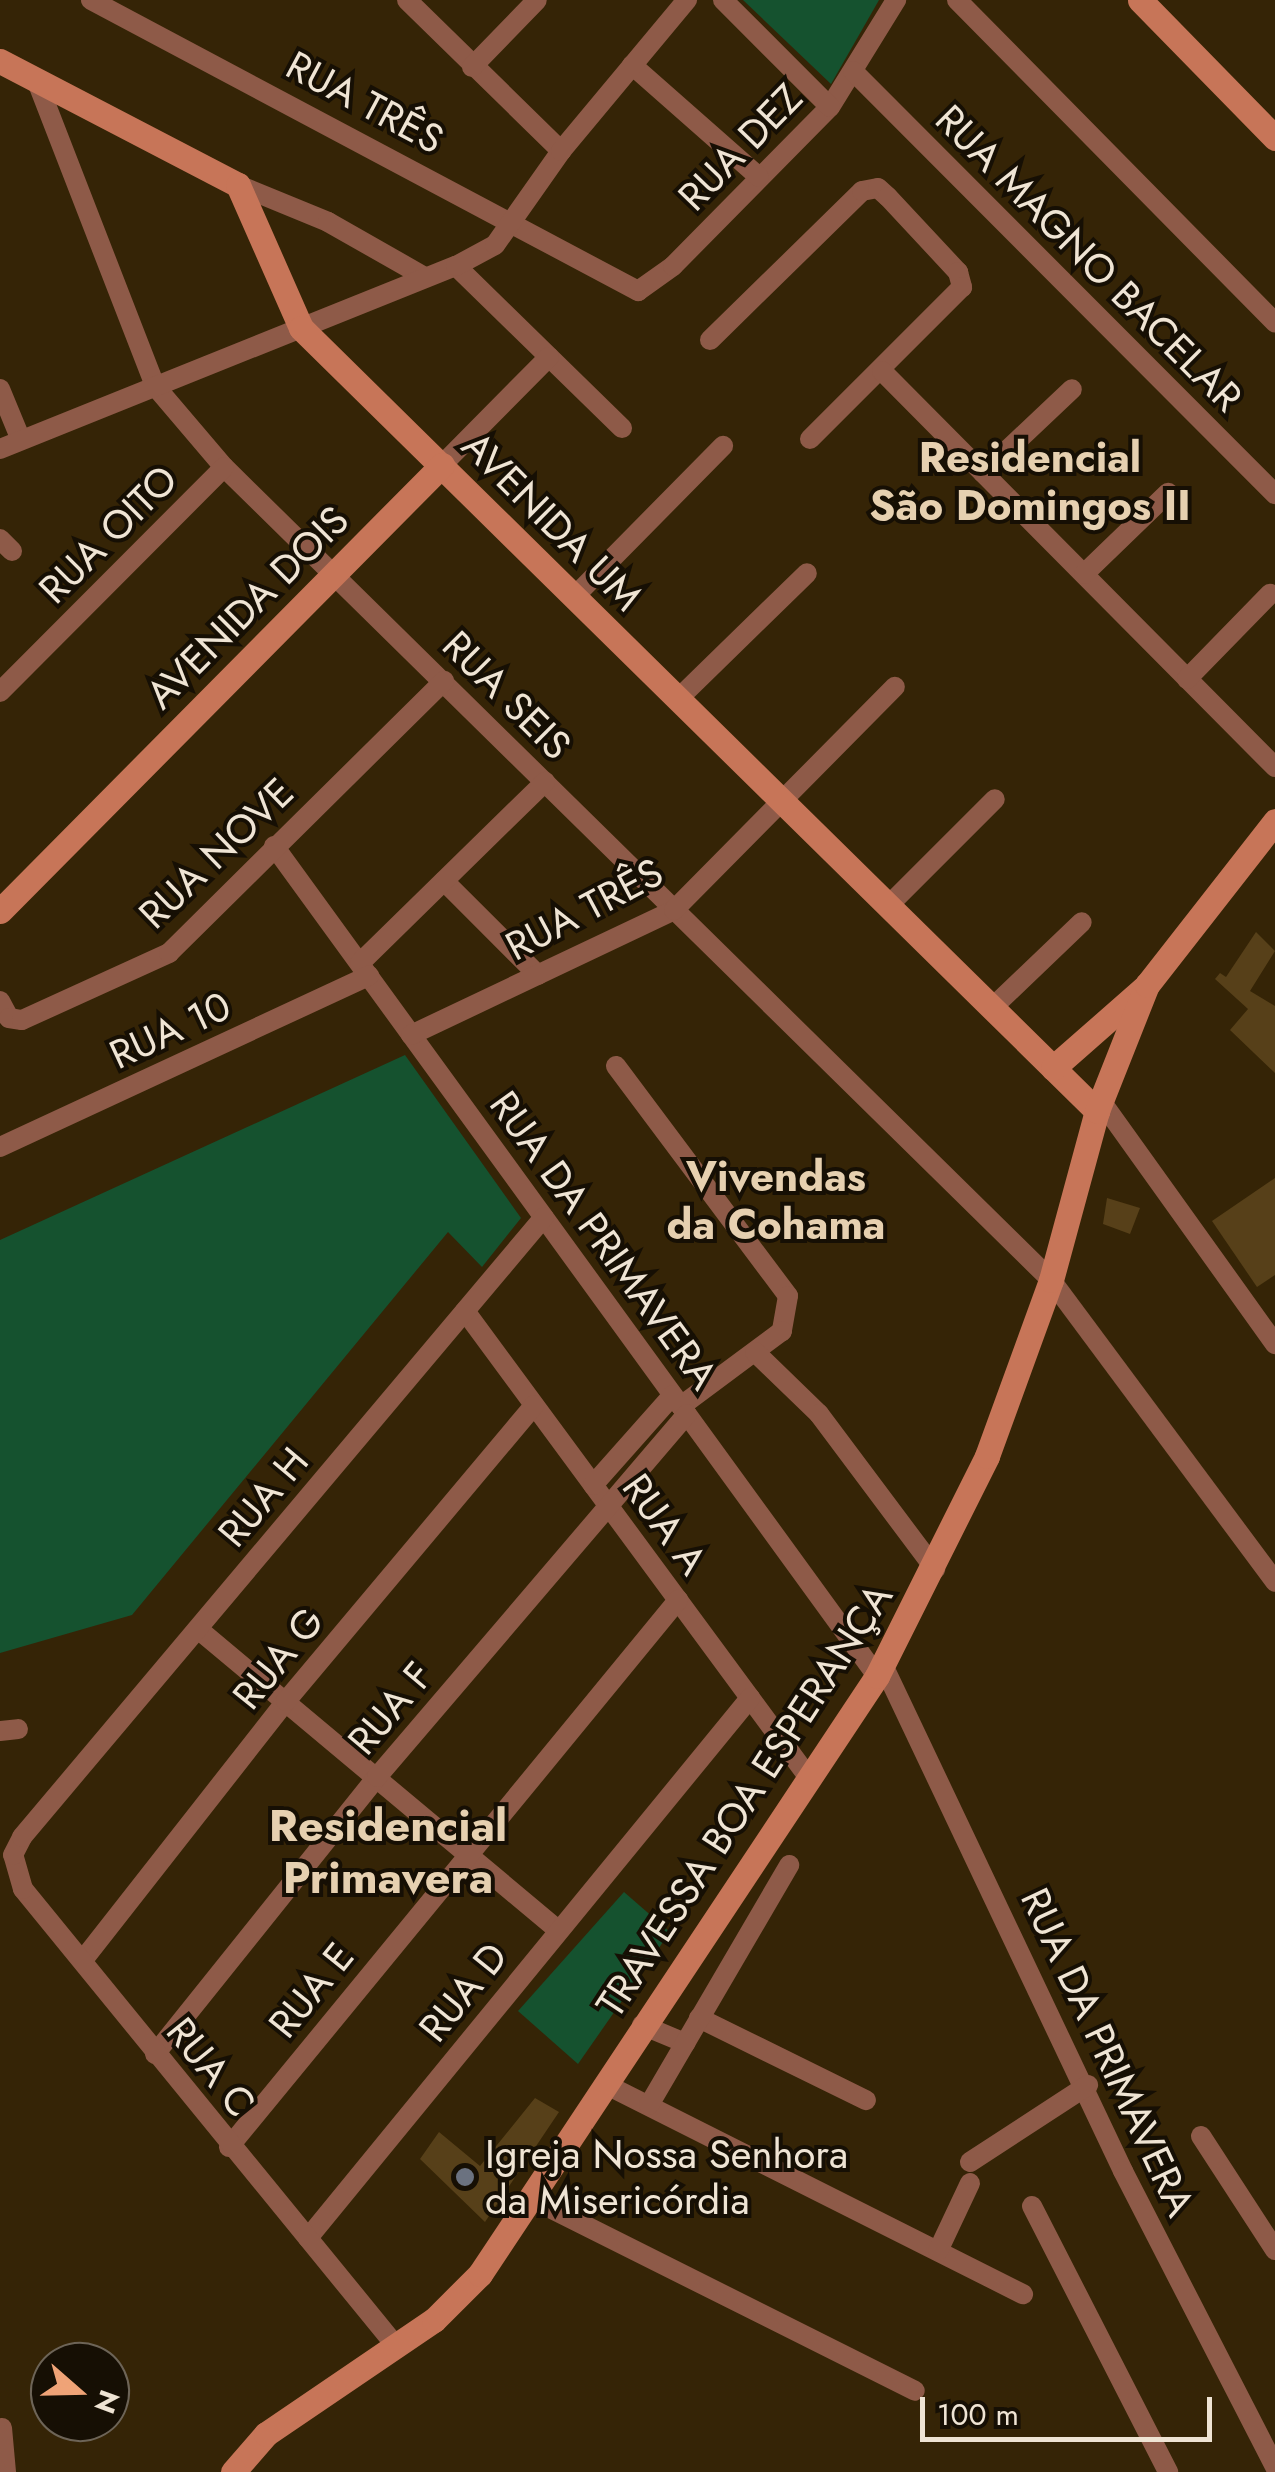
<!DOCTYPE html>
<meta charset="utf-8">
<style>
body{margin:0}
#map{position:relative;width:1275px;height:2472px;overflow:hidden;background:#352406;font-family:Jost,sans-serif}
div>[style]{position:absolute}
.green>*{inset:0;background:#15522f}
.building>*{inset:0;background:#574019}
.street>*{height:20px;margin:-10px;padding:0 10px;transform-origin:10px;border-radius:10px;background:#8e5a48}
.secondary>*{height:25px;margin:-12.5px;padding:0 12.5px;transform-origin:12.5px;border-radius:12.5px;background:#c77558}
.dots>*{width:28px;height:28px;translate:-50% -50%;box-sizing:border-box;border:5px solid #160f04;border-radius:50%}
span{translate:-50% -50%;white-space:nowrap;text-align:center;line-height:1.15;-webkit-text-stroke:8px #160f04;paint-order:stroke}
.street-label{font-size:40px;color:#efe4d4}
.poi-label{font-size:40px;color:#efe4d4}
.left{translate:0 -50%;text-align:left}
.neighbourhood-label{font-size:42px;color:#e6d0b0;font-weight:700}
.quarter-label{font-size:45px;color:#e6d0b0;font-weight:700}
.north{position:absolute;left:30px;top:2342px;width:100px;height:100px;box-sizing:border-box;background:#160f04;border:2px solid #6d6457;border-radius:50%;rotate:110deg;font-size:28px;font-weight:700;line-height:40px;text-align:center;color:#efe4d4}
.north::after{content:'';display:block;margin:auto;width:35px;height:45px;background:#efa377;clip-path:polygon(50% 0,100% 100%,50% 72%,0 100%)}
.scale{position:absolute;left:920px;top:2397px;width:292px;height:45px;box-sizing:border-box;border:5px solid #efe4d4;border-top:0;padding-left:12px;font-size:30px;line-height:35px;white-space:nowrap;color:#efe4d4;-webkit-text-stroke:8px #160f04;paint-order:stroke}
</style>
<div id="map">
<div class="green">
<i style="clip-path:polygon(743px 0,879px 0,831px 84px)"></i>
<i style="clip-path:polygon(405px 1055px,521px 1218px,482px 1267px,448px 1232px,132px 1615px,0 1653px,0 1240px)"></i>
<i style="clip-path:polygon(624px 1892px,670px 1932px,578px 2064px,518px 2011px)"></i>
</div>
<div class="building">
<i style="clip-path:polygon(1256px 932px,1275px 951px,1250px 991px,1275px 1006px,1275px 1073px,1230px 1030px,1248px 1009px,1215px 979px,1220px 973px,1226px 977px)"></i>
<i style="clip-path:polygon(1275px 1178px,1275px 1275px,1257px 1287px,1212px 1221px)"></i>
<i style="clip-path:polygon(1107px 1198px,1140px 1208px,1130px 1234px,1103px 1224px)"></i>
<i style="clip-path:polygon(535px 2098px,559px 2112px,485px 2222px,420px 2159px,439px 2132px,480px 2166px)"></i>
</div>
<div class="street">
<i style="left:91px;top:0;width:620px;rotate:28.01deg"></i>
<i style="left:638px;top:291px;width:43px;rotate:-35.5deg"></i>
<i style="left:673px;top:266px;width:223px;rotate:-45.4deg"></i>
<i style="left:830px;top:107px;width:126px;rotate:-58.3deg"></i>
<i style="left:407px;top:0;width:216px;rotate:44.4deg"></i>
<i style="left:723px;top:0;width:151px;rotate:45deg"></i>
<i style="left:957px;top:0;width:453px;rotate:45.4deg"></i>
<i style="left:632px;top:65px;width:169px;rotate:41.4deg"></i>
<i style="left:472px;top:67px;width:93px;rotate:-45.9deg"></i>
<i style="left:853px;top:71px;width:598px;rotate:45.07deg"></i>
<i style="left:36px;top:79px;width:329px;rotate:68.8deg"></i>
<i style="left:155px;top:386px;width:106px;rotate:49.6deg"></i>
<i style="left:224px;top:467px;width:1160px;rotate:44.51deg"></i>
<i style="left:1051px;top:1280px;width:376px;rotate:53.4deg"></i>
<i style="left:238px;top:185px;width:97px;rotate:22.3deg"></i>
<i style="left:328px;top:222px;width:112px;rotate:29.6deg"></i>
<i style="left:456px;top:266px;width:232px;rotate:44.3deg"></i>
<i style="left:710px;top:340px;width:213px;rotate:-44.4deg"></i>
<i style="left:862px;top:191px;width:16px;rotate:-11deg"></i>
<i style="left:878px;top:188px;width:13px;rotate:42deg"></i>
<i style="left:888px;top:197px;width:103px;rotate:47deg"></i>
<i style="left:958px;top:272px;width:16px;rotate:75deg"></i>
<i style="left:962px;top:287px;width:215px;rotate:135deg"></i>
<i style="left:882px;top:371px;width:558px;rotate:45.22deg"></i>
<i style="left:0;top:389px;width:55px;rotate:67.6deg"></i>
<i style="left:0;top:449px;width:491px;rotate:-21.9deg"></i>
<i style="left:456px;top:266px;width:44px;rotate:-28.3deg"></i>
<i style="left:495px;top:245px;width:115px;rotate:-54.9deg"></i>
<i style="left:561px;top:151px;width:197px;rotate:-50.2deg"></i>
<i style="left:442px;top:465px;width:152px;rotate:-45.3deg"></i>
<i style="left:983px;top:473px;width:122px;rotate:-43.3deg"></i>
<i style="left:0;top:539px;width:17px;rotate:45deg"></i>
<i style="left:1084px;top:574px;width:117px;rotate:-44deg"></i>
<i style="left:575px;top:596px;width:211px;rotate:-45.4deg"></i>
<i style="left:1187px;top:679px;width:119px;rotate:-45.7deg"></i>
<i style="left:0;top:692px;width:317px;rotate:-45.1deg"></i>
<i style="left:678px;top:699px;width:180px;rotate:-44.3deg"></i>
<i style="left:274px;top:846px;width:1026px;rotate:54deg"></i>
<i style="left:444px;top:881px;width:133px;rotate:45deg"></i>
<i style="left:888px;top:906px;width:151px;rotate:-45deg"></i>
<i style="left:360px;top:963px;width:259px;rotate:-44.4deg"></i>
<i style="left:0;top:1001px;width:19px;rotate:62deg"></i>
<i style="left:9px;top:1018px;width:13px;rotate:9deg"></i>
<i style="left:22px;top:1020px;width:162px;rotate:-24.5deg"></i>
<i style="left:169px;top:953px;width:387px;rotate:-44.7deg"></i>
<i style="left:992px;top:1008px;width:124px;rotate:-43.7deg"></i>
<i style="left:411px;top:1035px;width:291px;rotate:-25.4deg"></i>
<i style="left:674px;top:910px;width:314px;rotate:-45.3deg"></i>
<i style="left:616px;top:1066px;width:287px;rotate:53.2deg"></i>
<i style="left:788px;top:1296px;width:36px;rotate:100deg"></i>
<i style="left:782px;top:1331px;width:126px;rotate:143.4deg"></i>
<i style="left:1101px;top:1101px;width:299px;rotate:54.4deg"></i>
<i style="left:0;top:1147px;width:407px;rotate:-24.9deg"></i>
<i style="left:465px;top:1311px;width:580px;rotate:53.62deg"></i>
<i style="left:755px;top:1352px;width:89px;rotate:44.1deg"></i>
<i style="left:819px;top:1414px;width:194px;rotate:53.2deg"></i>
<i style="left:593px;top:1485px;width:120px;rotate:-48.4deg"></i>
<i style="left:198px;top:1629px;width:469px;rotate:39.9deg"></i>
<i style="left:883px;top:1665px;width:560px;rotate:64.62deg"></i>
<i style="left:1123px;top:2171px;width:333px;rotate:62.8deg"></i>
<i style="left:0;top:1731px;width:18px;rotate:-6deg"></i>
<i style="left:83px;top:1960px;width:329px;rotate:-51.9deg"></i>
<i style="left:286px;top:1701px;width:386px;rotate:-50deg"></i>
<i style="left:699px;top:2018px;width:186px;rotate:26.2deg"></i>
<i style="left:642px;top:2025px;width:47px;rotate:22.7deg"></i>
<i style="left:155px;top:2054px;width:355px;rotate:-51.3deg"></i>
<i style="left:377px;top:1777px;width:477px;rotate:-49.5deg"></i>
<i style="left:605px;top:2084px;width:468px;rotate:26.7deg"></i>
<i style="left:649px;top:2105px;width:278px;rotate:-59.7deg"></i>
<i style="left:1201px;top:2136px;width:136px;rotate:57deg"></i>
<i style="left:229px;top:2147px;width:708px;rotate:-50.62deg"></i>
<i style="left:970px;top:2162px;width:141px;rotate:-33.1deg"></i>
<i style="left:532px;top:2199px;width:428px;rotate:26.6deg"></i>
<i style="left:1032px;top:2206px;width:299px;rotate:62.9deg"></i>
<i style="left:308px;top:2238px;width:698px;rotate:-50.7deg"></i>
<i style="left:938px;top:2251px;width:75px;rotate:-64.8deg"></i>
<i style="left:396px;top:2346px;width:590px;rotate:-129.22deg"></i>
<i style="left:23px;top:1889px;width:35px;rotate:-106deg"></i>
<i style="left:13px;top:1855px;width:20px;rotate:-63deg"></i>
<i style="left:22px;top:1837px;width:810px;rotate:-49.9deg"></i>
<i style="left:2px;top:2428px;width:44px;rotate:84.8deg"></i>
</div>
<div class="secondary">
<i style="left:1140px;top:0;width:193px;rotate:45.6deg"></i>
<i style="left:0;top:61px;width:268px;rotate:27.5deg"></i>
<i style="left:238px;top:185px;width:156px;rotate:66.2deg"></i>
<i style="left:301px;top:328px;width:1117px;rotate:44.53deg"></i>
<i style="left:0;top:911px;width:628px;rotate:-45.26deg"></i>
<i style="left:1053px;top:1068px;width:121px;rotate:-41.3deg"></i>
<i style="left:233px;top:2472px;width:50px;rotate:-49deg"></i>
<i style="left:266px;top:2434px;width:203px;rotate:-34.2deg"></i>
<i style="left:434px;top:2320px;width:65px;rotate:-45deg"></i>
<i style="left:480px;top:2274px;width:718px;rotate:-56.42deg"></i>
<i style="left:877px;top:1676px;width:246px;rotate:-63.4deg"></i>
<i style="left:987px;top:1456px;width:187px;rotate:-70deg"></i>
<i style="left:1051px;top:1280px;width:175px;rotate:-74.8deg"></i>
<i style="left:1097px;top:1111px;width:136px;rotate:-68.4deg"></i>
<i style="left:1147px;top:985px;width:208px;rotate:-52deg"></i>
</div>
<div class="dots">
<i style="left:465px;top:2177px;background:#6b7280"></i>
</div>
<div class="street-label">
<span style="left:365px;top:102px;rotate:28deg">RUA TRÊS</span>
<span style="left:740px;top:147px;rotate:-46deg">RUA DEZ</span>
<span style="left:1089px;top:258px;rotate:45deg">RUA MAGNO BACELAR</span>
<span style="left:552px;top:521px;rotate:45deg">AVENIDA UM</span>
<span style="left:108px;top:534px;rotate:-45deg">RUA OITO</span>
<span style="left:247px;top:607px;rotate:-45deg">AVENIDA DOIS</span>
<span style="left:507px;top:695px;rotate:45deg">RUA SEIS</span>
<span style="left:216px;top:853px;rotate:-44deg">RUA NOVE</span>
<span style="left:584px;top:909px;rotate:-28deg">RUA TRÊS</span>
<span style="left:170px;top:1030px;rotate:-25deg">RUA 10</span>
<span style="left:604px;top:1240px;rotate:54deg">RUA DA PRIMAVERA</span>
<span style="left:263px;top:1497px;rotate:-50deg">RUA H</span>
<span style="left:665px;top:1524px;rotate:54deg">RUA A</span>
<span style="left:278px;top:1658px;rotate:-51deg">RUA G</span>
<span style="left:390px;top:1708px;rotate:-50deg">RUA F</span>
<span style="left:744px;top:1800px;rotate:-57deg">TRAVESSA BOA ESPERANÇA</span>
<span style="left:311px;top:1990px;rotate:-51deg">RUA E</span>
<span style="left:463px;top:1992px;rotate:-51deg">RUA D</span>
<span style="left:1108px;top:2052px;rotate:65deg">RUA DA PRIMAVERA</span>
<span style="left:211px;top:2067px;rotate:51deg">RUA C</span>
</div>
<div class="poi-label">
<span class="left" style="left:485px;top:2177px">Igreja Nossa Senhora<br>da Misericórdia</span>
</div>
<div class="neighbourhood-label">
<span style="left:1030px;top:482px">Residencial<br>São Domingos II</span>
<span style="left:776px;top:1201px">Vivendas<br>da Cohama</span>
</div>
<div class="quarter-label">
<span style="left:388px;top:1852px">Residencial<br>Primavera</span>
</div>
<div class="north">N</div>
<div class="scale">100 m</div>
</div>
